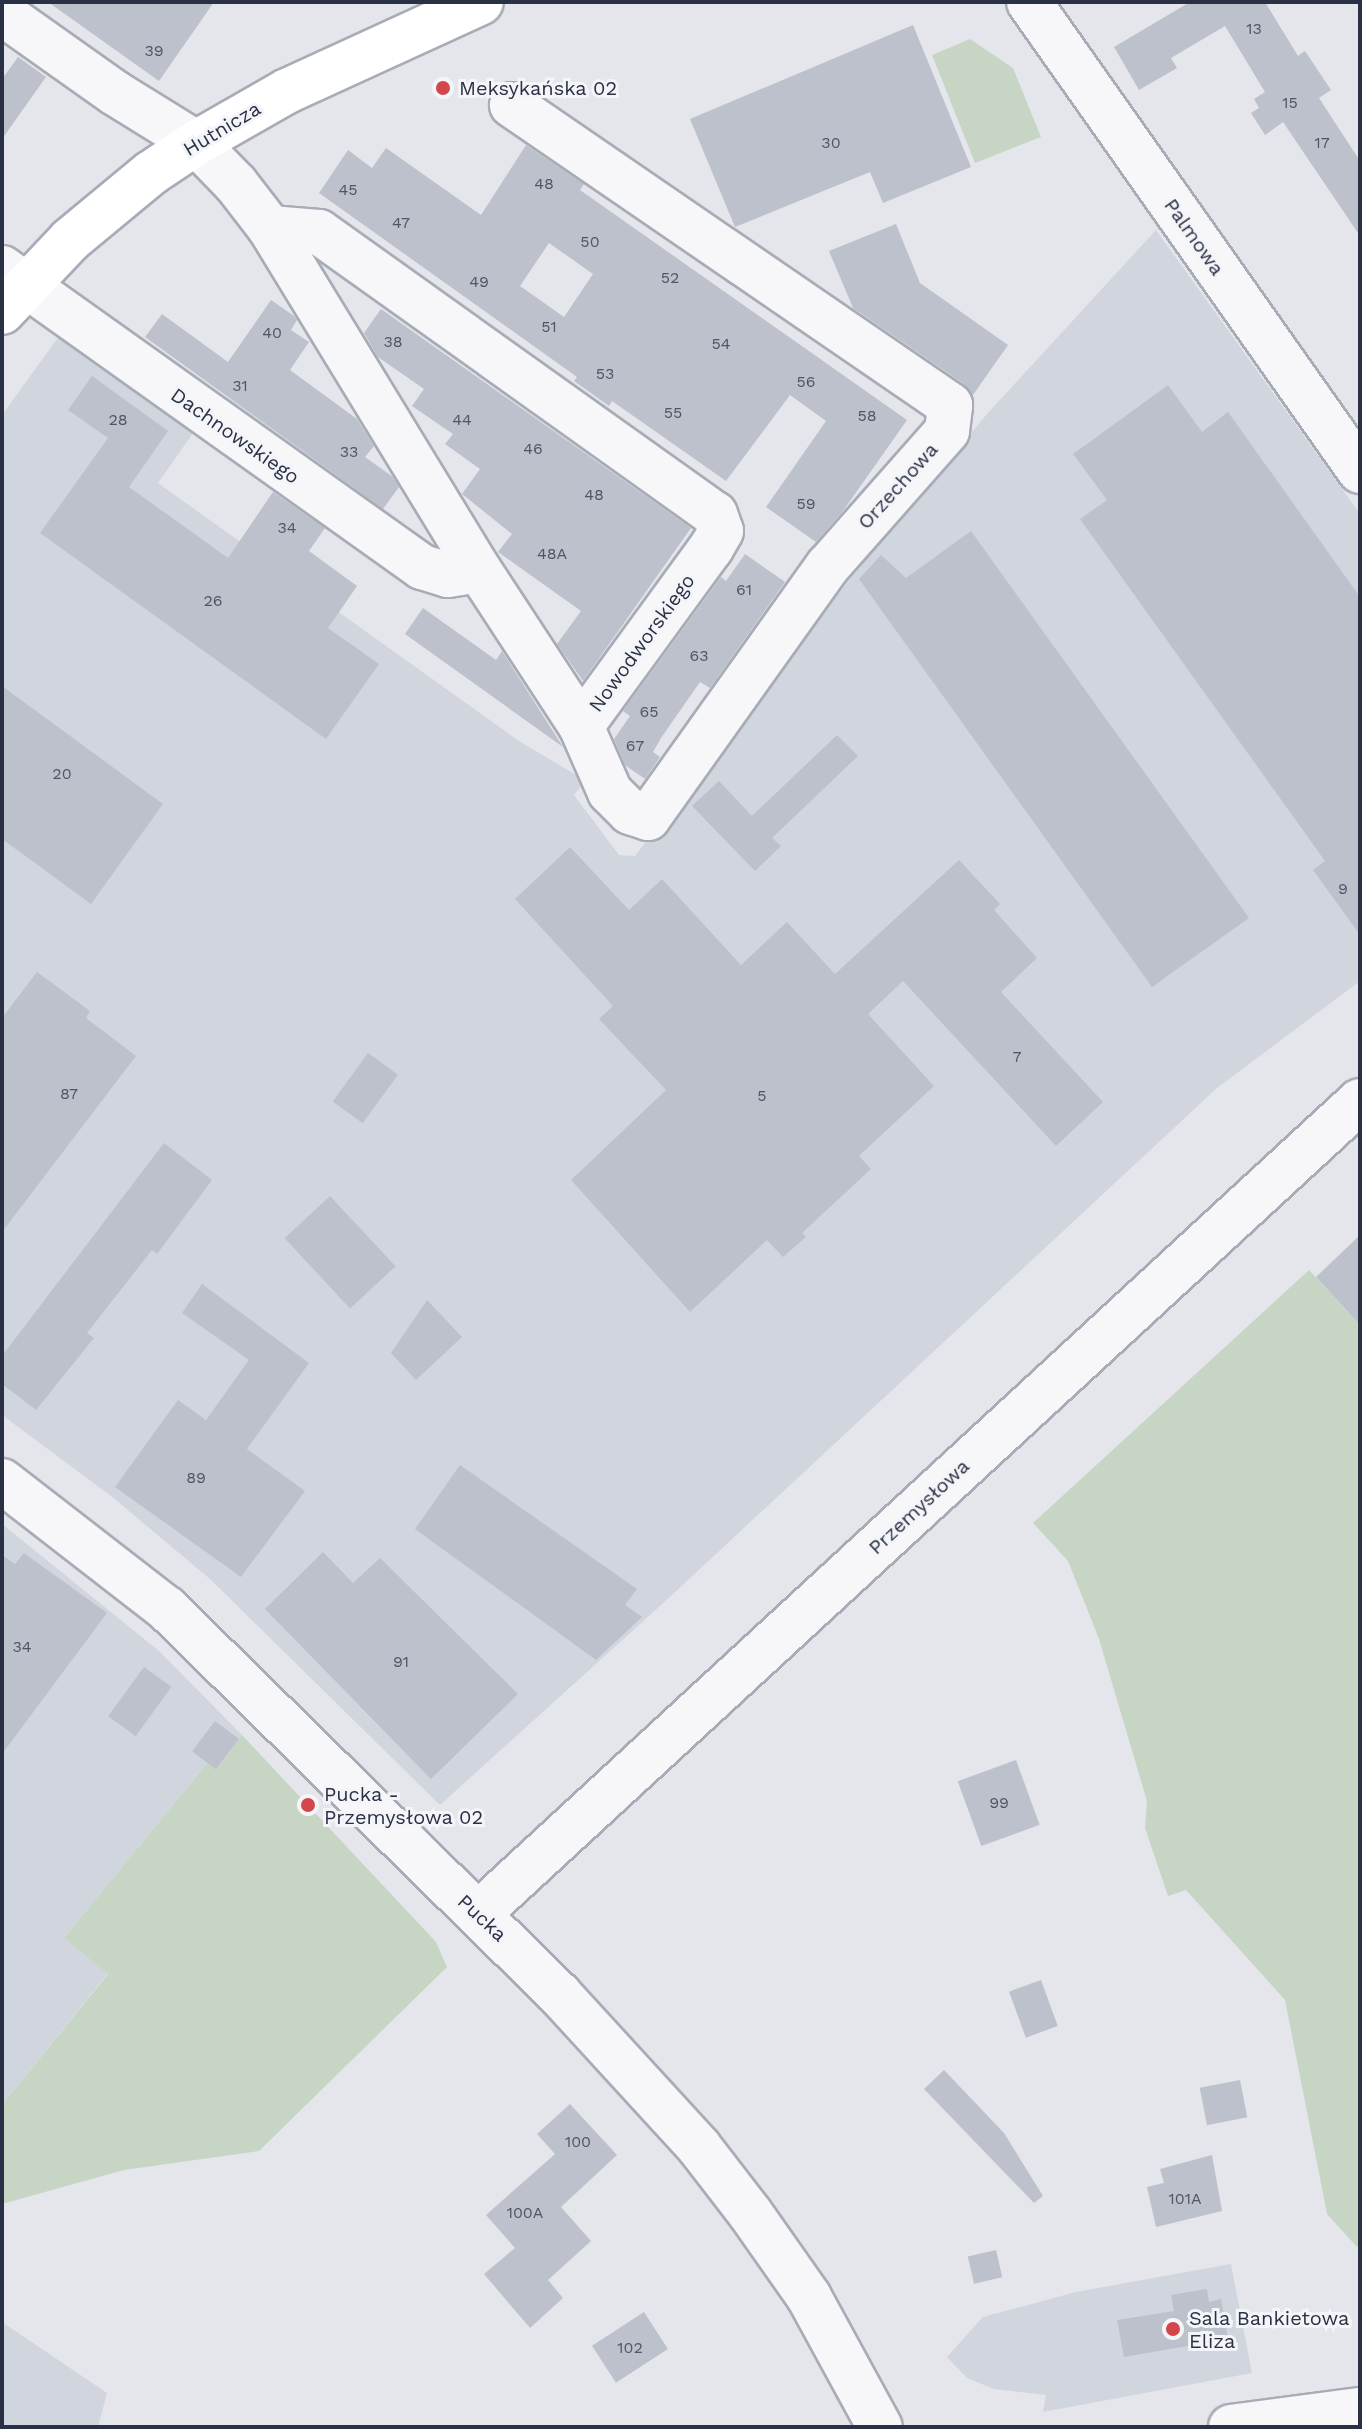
<!DOCTYPE html>
<meta charset="utf-8">
<style>
body{margin:0}
#map{position:relative;width:1362px;height:2429px;overflow:hidden;background:#e4e6ec;font-family:"Work Sans",sans-serif}
div>[style]{position:absolute}
.built>*{inset:0;background:#d1d5de}
.green>*{inset:0;background:#c7d6c4}
.building>*{inset:0;background:#bdc1cc;transform-origin:0 0}
.roads{filter:drop-shadow(2px 0 #a8acb7) drop-shadow(-2px 0 #a8acb7) drop-shadow(0 2px #a8acb7) drop-shadow(0 -2px #a8acb7)}
.minor>*{height:44px;margin:-22px;padding:0 22px;transform-origin:22px;border-radius:22px;background:#f7f7fa}
.major>*{height:44px;margin:-22px;padding:0 22px;transform-origin:22px;border-radius:22px;background:#fff}
.dots>*{width:22px;height:22px;translate:-50% -50%;box-sizing:border-box;border:4px solid #f4f5f9;border-radius:50%}
span{translate:-50% -50%;white-space:nowrap;text-align:center;line-height:1.15;-webkit-text-stroke:6px #f4f5f9;paint-order:stroke}
.number-label{font-size:16px;color:#4f5567}
.number-label span{-webkit-text-stroke-width:0}
.poi-label{font-size:20px;color:#2a3145}
.left{translate:0 -50%;text-align:left}
.street-label{font-size:20px;color:#2a3145}
.frame{position:absolute;inset:0;border:4px solid #2a3145;pointer-events:none}
</style>
<div id="map">
<div class="built">
<i style="clip-path:polygon(1156px 230px,1360px 514px,1360px 981px,1217px 1088px,660px 1606px,440px 1805px,210px 1579px,111px 1496px,2px 1415px,2px 415px,65px 328px,200px 423px,158px 483px,519px 741px,581px 778px,583px 784px,574px 795px,619px 855px,635px 856px,842px 589px,987px 414px)"></i>
<i style="clip-path:polygon(2px 1524px,159px 1651px,242px 1735px,216px 1769px,207px 1763px,64px 1938px,108px 1973px,2px 2105px)"></i>
<i style="clip-path:polygon(1231px 2264px,1252px 2373px,1043px 2412px,1046px 2395px,994px 2389px,967px 2378px,947px 2357px,983px 2317px,1076px 2292px)"></i>
<i style="clip-path:polygon(2px 2322px,107px 2393px,98px 2427px,2px 2427px)"></i>
</div>
<div class="green">
<i style="clip-path:polygon(970px 39px,1013px 68px,1041px 137px,975px 163px,932px 55px)"></i>
<i style="clip-path:polygon(1309px 1270px,1360px 1325px,1360px 2246px,1357px 2247px,1327px 2214px,1285px 2000px,1186px 1890px,1168px 1896px,1145px 1828px,1147px 1801px,1099px 1639px,1068px 1561px,1033px 1523px)"></i>
<i style="clip-path:polygon(242px 1735px,436px 1942px,447px 1967px,259px 2151px,124px 2170px,2px 2204px,2px 2105px,108px 1974px,64px 1938px,208px 1762px,217px 1769px)"></i>
</div>
<div class="building">
<i style="clip-path:polygon(48px 2px,214px 2px,159px 81px)"></i>
<i style="clip-path:polygon(1190px 2px,1265px 2px,1298px 56px,1305px 51px,1331px 90px,1319px 98px,1360px 161px,1360px 236px,1283px 122px,1265px 135px,1251px 113px,1259px 108px,1254px 99px,1265px 92px,1225px 26px,1171px 58px,1177px 68px,1139px 90px,1114px 47px)"></i>
<i style="clip-path:polygon(913px 25px,971px 167px,883px 203px,870px 172px,735px 227px,690px 119px)"></i>
<i style="clip-path:polygon(18px 57px,46px 77px,2px 139px,2px 79px)"></i>
<i style="clip-path:polygon(evenodd,526px 145px,584px 184px,580px 190px,907px 420px,843px 511px,816px 542px,766px 507px,826px 421px,790px 395px,726px 481px,612px 401px,609px 406px,574px 381px,577px 377px,319px 193px,348px 150px,372px 168px,386px 148px,481px 215px,526px 145px,549px 243px,593px 274px,564px 317px,520px 286px,549px 243px)"></i>
<i style="clip-path:polygon(896px 224px,920px 283px,1008px 345px,973px 395px,964px 384px,853px 308px,829px 251px)"></i>
<i style="clip-path:polygon(271px 300px,294px 316px,297px 320px,291px 330px,309px 342px,290px 370px,357px 419px,374px 446px,365px 457px,393px 477px,399px 487px,383px 509px,145px 337px,162px 314px,228px 362px)"></i>
<i style="clip-path:polygon(381px 309px,691px 528px,583px 681px,557px 644px,581px 611px,498px 552px,512px 534px,462px 494px,480px 469px,445px 444px,453px 434px,412px 406px,424px 389px,378px 357px,364px 333px)"></i>
<i style="clip-path:polygon(92px 376px,168px 431px,129px 487px,228px 558px,273px 492px,325px 528px,309px 551px,357px 586px,328px 628px,379px 664px,326px 739px,40px 533px,108px 438px,68px 410px)"></i>
<i style="clip-path:polygon(1168px 385px,1202px 432px,1228px 412px,1360px 597px,1360px 935px,1313px 870px,1325px 861px,1080px 519px,1107px 500px,1073px 454px)"></i>
<i style="clip-path:polygon(971px 531px,1249px 918px,1152px 987px,859px 579px,881px 555px,906px 578px)"></i>
<i style="clip-path:polygon(745px 554px,785px 582px,710px 688px,700px 682px,661px 738px,653px 752px,660px 757px,645px 779px,625px 765px,614px 739px,630px 716px,623px 711px,721px 577px,726px 581px)"></i>
<i style="clip-path:polygon(423px 608px,496px 660px,502px 651px,563px 747px,405px 634px)"></i>
<i style="clip-path:polygon(2px 686px,163px 804px,91px 904px,2px 839px)"></i>
<i style="clip-path:polygon(837px 735px,858px 756px,772px 838px,781px 846px,755px 871px,692px 806px,719px 781px,752px 816px)"></i>
<i style="clip-path:polygon(570px 847px,629px 910px,662px 879px,741px 965px,787px 922px,835px 974px,959px 860px,1000px 904px,994px 910px,1037px 958px,1001px 992px,1103px 1102px,1056px 1146px,903px 981px,868px 1014px,934px 1086px,859px 1156px,871px 1169px,802px 1233px,806px 1237px,783px 1257px,767px 1240px,690px 1312px,571px 1180px,666px 1090px,599px 1019px,613px 1006px,515px 899px)"></i>
<i style="clip-path:polygon(37px 972px,90px 1011px,86px 1018px,136px 1056px,2px 1232px,2px 1018px)"></i>
<i style="left:368px;top:1053px;width:37px;height:60px;rotate:36deg"></i>
<i style="clip-path:polygon(164px 1143px,212px 1180px,157px 1254px,152px 1250px,87px 1333px,94px 1338px,36px 1410px,2px 1384px,2px 1356px)"></i>
<i style="left:330px;top:1196px;width:96px;height:62px;rotate:47deg"></i>
<i style="clip-path:polygon(1360px 1235px,1360px 1325px,1316px 1277px)"></i>
<i style="clip-path:polygon(202px 1284px,309px 1363px,247px 1449px,305px 1491px,241px 1577px,115px 1487px,178px 1400px,206px 1420px,249px 1360px,182px 1313px)"></i>
<i style="clip-path:polygon(427px 1300px,462px 1337px,416px 1380px,391px 1353px)"></i>
<i style="clip-path:polygon(460px 1465px,637px 1589px,625px 1605px,642px 1617px,596px 1660px,415px 1529px)"></i>
<i style="clip-path:polygon(323px 1552px,353px 1583px,380px 1558px,518px 1694px,431px 1779px,265px 1609px)"></i>
<i style="clip-path:polygon(24px 1553px,107px 1613px,2px 1754px,2px 1555px,15px 1564px)"></i>
<i style="left:144px;top:1667px;width:34px;height:61px;rotate:36deg"></i>
<i style="left:215px;top:1721px;width:30px;height:38px;rotate:37deg"></i>
<i style="left:1016px;top:1760px;width:69px;height:62px;rotate:70deg"></i>
<i style="left:1041px;top:1980px;width:49px;height:34px;rotate:70deg"></i>
<i style="clip-path:polygon(944px 2070px,1004px 2133px,1043px 2196px,1034px 2203px,924px 2089px)"></i>
<i style="left:1240px;top:2080px;width:38px;height:41px;rotate:79deg"></i>
<i style="clip-path:polygon(570px 2104px,617px 2155px,561px 2207px,591px 2241px,548px 2280px,563px 2298px,530px 2328px,484px 2274px,515px 2248px,486px 2215px,555px 2154px,537px 2134px)"></i>
<i style="clip-path:polygon(1212px 2155px,1222px 2211px,1156px 2227px,1147px 2187px,1164px 2183px,1160px 2169px)"></i>
<i style="left:996px;top:2250px;width:28px;height:29px;rotate:77deg"></i>
<i style="clip-path:polygon(1207px 2289px,1209px 2302px,1221px 2299px,1228px 2339px,1124px 2357px,1117px 2320px,1174px 2311px,1171px 2295px)"></i>
<i style="left:644px;top:2312px;width:44px;height:62px;rotate:57deg"></i>
</div>
<div class="roads">
<div class="minor">
<i style="left:1029px;top:2px;width:574px;rotate:54.79deg"></i>
<i style="left:2px;top:13px;width:138px;rotate:35.3deg"></i>
<i style="left:115px;top:93px;width:95px;rotate:31.7deg"></i>
<i style="left:196px;top:143px;width:57px;rotate:45.7deg"></i>
<i style="left:236px;top:184px;width:56px;rotate:52.3deg"></i>
<i style="left:270px;top:228px;width:401px;rotate:58.6deg"></i>
<i style="left:479px;top:570px;width:186px;rotate:56.8deg"></i>
<i style="left:581px;top:726px;width:72px;rotate:66.3deg"></i>
<i style="left:610px;top:792px;width:28px;rotate:45deg"></i>
<i style="left:630px;top:812px;width:19px;rotate:18deg"></i>
<i style="left:648px;top:818px;width:310px;rotate:-54.5deg"></i>
<i style="left:828px;top:566px;width:180px;rotate:-48.6deg"></i>
<i style="left:947px;top:431px;width:26px;rotate:-83deg"></i>
<i style="left:950px;top:405px;width:531px;rotate:-145.59deg"></i>
<i style="left:270px;top:228px;width:49px;rotate:4.7deg"></i>
<i style="left:319px;top:232px;width:486px;rotate:35.5deg"></i>
<i style="left:715px;top:514px;width:18px;rotate:71deg"></i>
<i style="left:721px;top:531px;width:20px;rotate:120deg"></i>
<i style="left:711px;top:548px;width:220px;rotate:126.1deg"></i>
<i style="left:2px;top:268px;width:516px;rotate:35.45deg"></i>
<i style="left:422px;top:567px;width:27px;rotate:17deg"></i>
<i style="left:448px;top:575px;width:31px;rotate:-9deg"></i>
<i style="left:2px;top:1481px;width:207px;rotate:37.8deg"></i>
<i style="left:166px;top:1608px;width:551px;rotate:44.49deg"></i>
<i style="left:559px;top:1994px;width:207px;rotate:47.5deg"></i>
<i style="left:699px;top:2147px;width:83px;rotate:52.3deg"></i>
<i style="left:750px;top:2213px;width:103px;rotate:54.9deg"></i>
<i style="left:809px;top:2297px;width:148px;rotate:61.4deg"></i>
<i style="left:479px;top:1913px;width:1198px;rotate:-42.67deg"></i>
<i style="left:1231px;top:2427px;width:130px;rotate:-7.5deg"></i>
</div>
<div class="major">
<i style="left:2px;top:312px;width:99px;rotate:-46.6deg"></i>
<i style="left:70px;top:240px;width:105px;rotate:-39.6deg"></i>
<i style="left:151px;top:173px;width:54px;rotate:-33.7deg"></i>
<i style="left:196px;top:143px;width:105px;rotate:-29.7deg"></i>
<i style="left:287px;top:91px;width:213px;rotate:-24.6deg"></i>
</div>
</div>
<div class="dots">
<i style="left:443px;top:88px;background:#d2474c"></i>
<i style="left:308px;top:1805px;background:#d2474c"></i>
<i style="left:1173px;top:2329px;background:#d2474c"></i>
</div>
<div class="number-label">
<span style="left:1254px;top:29px">13</span>
<span style="left:154px;top:51px">39</span>
<span style="left:1290px;top:103px">15</span>
<span style="left:831px;top:143px">30</span>
<span style="left:1322px;top:143px">17</span>
<span style="left:544px;top:184px">48</span>
<span style="left:348px;top:190px">45</span>
<span style="left:401px;top:223px">47</span>
<span style="left:590px;top:242px">50</span>
<span style="left:670px;top:278px">52</span>
<span style="left:479px;top:282px">49</span>
<span style="left:549px;top:327px">51</span>
<span style="left:272px;top:333px">40</span>
<span style="left:393px;top:342px">38</span>
<span style="left:721px;top:344px">54</span>
<span style="left:605px;top:374px">53</span>
<span style="left:806px;top:382px">56</span>
<span style="left:240px;top:386px">31</span>
<span style="left:673px;top:413px">55</span>
<span style="left:867px;top:416px">58</span>
<span style="left:118px;top:420px">28</span>
<span style="left:462px;top:420px">44</span>
<span style="left:533px;top:449px">46</span>
<span style="left:349px;top:452px">33</span>
<span style="left:594px;top:495px">48</span>
<span style="left:806px;top:504px">59</span>
<span style="left:287px;top:528px">34</span>
<span style="left:552px;top:554px">48A</span>
<span style="left:744px;top:590px">61</span>
<span style="left:213px;top:601px">26</span>
<span style="left:699px;top:656px">63</span>
<span style="left:649px;top:712px">65</span>
<span style="left:635px;top:746px">67</span>
<span style="left:62px;top:774px">20</span>
<span style="left:1343px;top:889px">9</span>
<span style="left:1017px;top:1057px">7</span>
<span style="left:69px;top:1094px">87</span>
<span style="left:762px;top:1096px">5</span>
<span style="left:196px;top:1478px">89</span>
<span style="left:22px;top:1647px">34</span>
<span style="left:401px;top:1662px">91</span>
<span style="left:999px;top:1803px">99</span>
<span style="left:578px;top:2142px">100</span>
<span style="left:1185px;top:2199px">101A</span>
<span style="left:525px;top:2213px">100A</span>
<span style="left:630px;top:2348px">102</span>
</div>
<div class="poi-label">
<span class="left" style="left:459px;top:88px">Meksykańska 02</span>
<span class="left" style="left:324px;top:1806px">Pucka -<br>Przemysłowa 02</span>
<span class="left" style="left:1189px;top:2330px">Sala Bankietowa<br>Eliza</span>
</div>
<div class="street-label">
<span style="left:222px;top:129px;rotate:-31deg">Hutnicza</span>
<span style="left:1194px;top:237px;rotate:55deg">Palmowa</span>
<span style="left:235px;top:436px;rotate:35deg">Dachnowskiego</span>
<span style="left:898px;top:486px;rotate:-48deg">Orzechowa</span>
<span style="left:642px;top:643px;rotate:-54deg">Nowodworskiego</span>
<span style="left:919px;top:1507px;rotate:-43deg">Przemysłowa</span>
<span style="left:482px;top:1918px;rotate:43deg">Pucka</span>
</div>
<div class="frame"></div>
</div>
